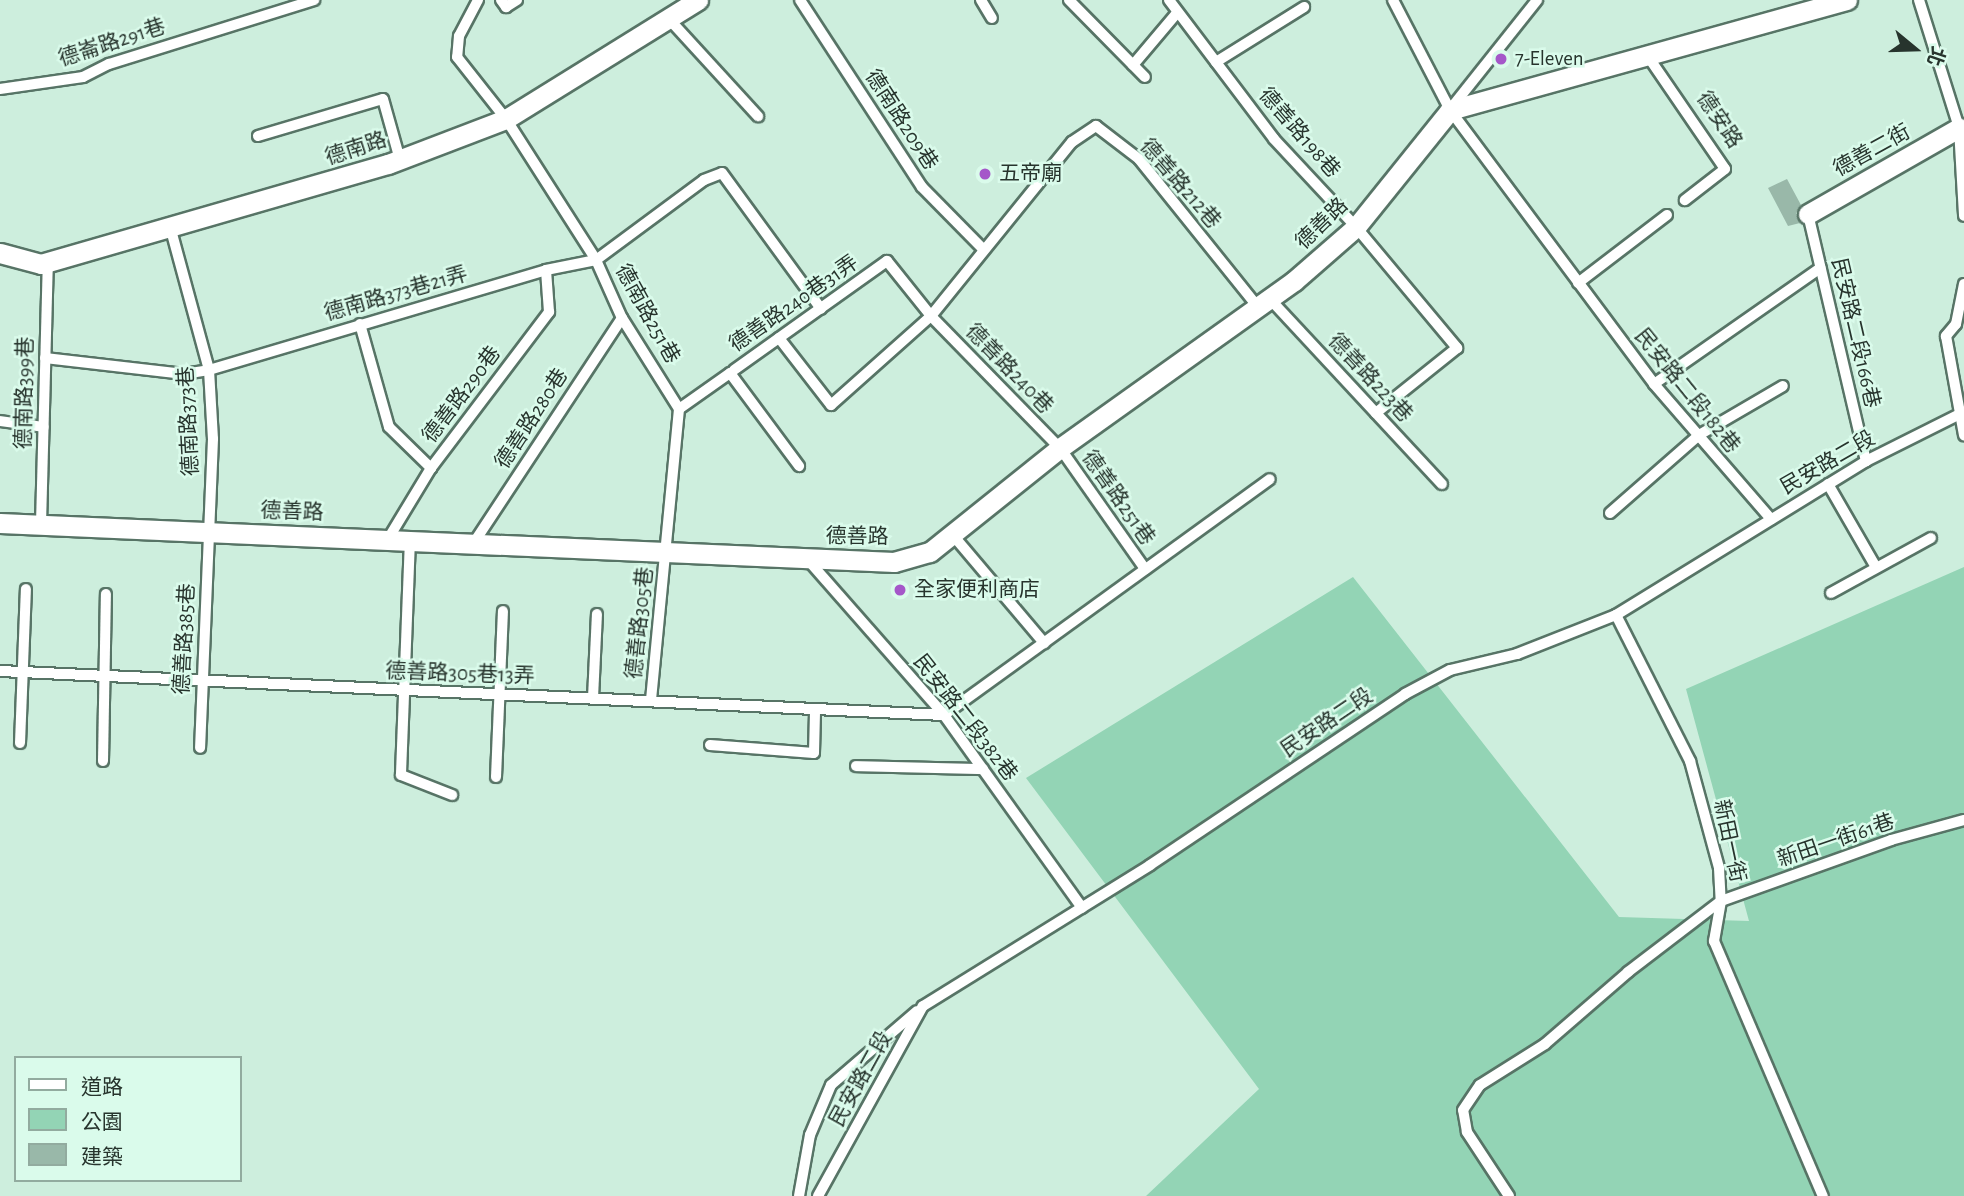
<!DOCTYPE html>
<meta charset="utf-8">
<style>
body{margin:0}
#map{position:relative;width:1964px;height:1196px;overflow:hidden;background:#cdeedd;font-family:"Alegreya Sans","Noto Sans TC",sans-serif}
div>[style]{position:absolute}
.green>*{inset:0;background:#93d4b5}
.building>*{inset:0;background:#99b8a9}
.roads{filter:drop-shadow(2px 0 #577466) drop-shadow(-2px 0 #577466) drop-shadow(0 2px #577466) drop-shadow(0 -2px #577466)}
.lane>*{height:10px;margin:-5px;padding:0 5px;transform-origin:5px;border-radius:5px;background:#fff}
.street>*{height:19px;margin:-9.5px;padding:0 9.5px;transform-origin:9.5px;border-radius:9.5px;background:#fff}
.dots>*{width:19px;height:19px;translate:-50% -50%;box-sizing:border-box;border:4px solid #dafbeb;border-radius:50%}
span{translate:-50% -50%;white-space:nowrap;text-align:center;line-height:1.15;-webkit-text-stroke:5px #dafbeb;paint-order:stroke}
.street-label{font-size:21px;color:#27342d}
.poi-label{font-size:21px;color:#27342d}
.left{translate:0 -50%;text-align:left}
.legend{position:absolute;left:14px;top:1056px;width:228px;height:126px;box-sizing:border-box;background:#dafbeb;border:2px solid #92ab9f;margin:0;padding:9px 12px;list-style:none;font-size:21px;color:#27342d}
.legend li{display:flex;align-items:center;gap:14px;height:35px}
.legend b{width:35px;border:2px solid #92ab9f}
.north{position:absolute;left:1880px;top:14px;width:70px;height:70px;-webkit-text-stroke:5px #dafbeb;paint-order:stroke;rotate:109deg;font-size:19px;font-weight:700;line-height:28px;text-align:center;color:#27342d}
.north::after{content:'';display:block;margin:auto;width:24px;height:32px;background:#27342d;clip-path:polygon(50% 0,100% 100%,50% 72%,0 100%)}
</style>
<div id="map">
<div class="green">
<i style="clip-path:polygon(1964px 567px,1964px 1196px,1146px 1196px,1259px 1089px,1026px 778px,1353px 577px,1619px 917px,1749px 921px,1686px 689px)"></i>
</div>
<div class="building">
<i style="clip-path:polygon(1787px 179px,1801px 205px,1796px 213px,1800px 223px,1788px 226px,1768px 188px)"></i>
</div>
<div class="roads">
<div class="lane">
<i style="left:478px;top:0;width:41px;rotate:117.8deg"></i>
<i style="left:459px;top:36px;width:21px;rotate:95deg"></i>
<i style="left:457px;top:57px;width:79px;rotate:51.7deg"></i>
<i style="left:506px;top:119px;width:167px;rotate:57.4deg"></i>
<i style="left:596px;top:260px;width:64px;rotate:65.9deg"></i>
<i style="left:622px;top:318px;width:107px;rotate:57.9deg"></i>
<i style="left:679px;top:409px;width:292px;rotate:95.5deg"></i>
<i style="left:501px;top:0;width:9px;rotate:54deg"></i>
<i style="left:506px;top:7px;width:13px;rotate:-32deg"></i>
<i style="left:800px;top:0;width:223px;rotate:56.9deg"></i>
<i style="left:922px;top:187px;width:88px;rotate:45.5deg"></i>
<i style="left:981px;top:0;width:21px;rotate:59deg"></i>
<i style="left:1069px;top:0;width:108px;rotate:45.4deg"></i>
<i style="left:1169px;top:0;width:174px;rotate:52.9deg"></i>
<i style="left:1274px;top:139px;width:120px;rotate:47deg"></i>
<i style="left:1356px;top:227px;width:158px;rotate:50.1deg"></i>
<i style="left:1457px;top:348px;width:104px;rotate:141.3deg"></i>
<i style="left:1393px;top:0;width:124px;rotate:62.6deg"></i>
<i style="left:1450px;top:110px;width:342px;rotate:53.3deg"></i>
<i style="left:1654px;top:384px;width:179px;rotate:49.1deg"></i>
<i style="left:1919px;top:0;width:134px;rotate:72.6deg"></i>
<i style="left:1959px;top:128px;width:88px;rotate:86.7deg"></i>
<i style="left:669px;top:19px;width:132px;rotate:47.5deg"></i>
<i style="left:1647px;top:55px;width:138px;rotate:55.6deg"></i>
<i style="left:1725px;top:169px;width:51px;rotate:142.2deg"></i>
<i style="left:1216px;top:62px;width:104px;rotate:-32deg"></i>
<i style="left:1133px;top:65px;width:68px;rotate:-49.8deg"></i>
<i style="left:0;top:89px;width:84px;rotate:-8.2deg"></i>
<i style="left:83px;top:77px;width:29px;rotate:-27deg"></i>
<i style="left:109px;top:64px;width:215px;rotate:-17.3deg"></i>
<i style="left:1452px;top:107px;width:137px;rotate:-51.5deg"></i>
<i style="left:258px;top:136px;width:130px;rotate:-16.5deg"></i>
<i style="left:383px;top:99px;width:63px;rotate:74.4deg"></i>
<i style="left:1808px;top:214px;width:254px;rotate:76.8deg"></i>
<i style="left:171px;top:230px;width:145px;rotate:74.8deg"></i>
<i style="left:209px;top:370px;width:69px;rotate:86.7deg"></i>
<i style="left:213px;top:439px;width:309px;rotate:92.4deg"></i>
<i style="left:1578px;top:283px;width:112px;rotate:-37.4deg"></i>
<i style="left:1964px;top:284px;width:41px;rotate:101.3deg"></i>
<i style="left:1956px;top:324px;width:16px;rotate:130deg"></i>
<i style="left:1946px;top:336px;width:101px;rotate:79.7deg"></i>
<i style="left:1269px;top:298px;width:254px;rotate:47.1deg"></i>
<i style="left:360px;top:324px;width:107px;rotate:74.3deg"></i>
<i style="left:389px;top:427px;width:59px;rotate:44.3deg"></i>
<i style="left:779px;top:338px;width:85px;rotate:52.2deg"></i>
<i style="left:831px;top:405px;width:134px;rotate:-41.7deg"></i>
<i style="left:931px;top:316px;width:224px;rotate:-51deg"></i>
<i style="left:1072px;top:142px;width:29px;rotate:-34deg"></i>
<i style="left:1096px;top:126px;width:54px;rotate:37.5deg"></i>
<i style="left:1139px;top:159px;width:189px;rotate:51.2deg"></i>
<i style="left:45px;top:358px;width:140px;rotate:6.6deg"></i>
<i style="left:184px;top:374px;width:25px;rotate:-9deg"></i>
<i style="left:209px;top:370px;width:352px;rotate:-16.5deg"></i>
<i style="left:546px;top:270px;width:51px;rotate:-11.3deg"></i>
<i style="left:596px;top:260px;width:134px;rotate:-36.5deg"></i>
<i style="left:704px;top:180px;width:19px;rotate:-21deg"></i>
<i style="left:722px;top:173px;width:168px;rotate:53.9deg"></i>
<i style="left:734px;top:370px;width:188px;rotate:-35.5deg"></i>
<i style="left:887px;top:261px;width:70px;rotate:51.3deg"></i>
<i style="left:931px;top:316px;width:185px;rotate:45.7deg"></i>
<i style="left:1060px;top:448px;width:148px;rotate:54.9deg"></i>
<i style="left:1654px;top:384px;width:203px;rotate:-34.9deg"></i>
<i style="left:679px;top:409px;width:62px;rotate:-35.2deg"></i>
<i style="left:730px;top:373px;width:116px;rotate:53.4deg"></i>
<i style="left:0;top:421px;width:44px;rotate:7.8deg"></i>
<i style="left:1828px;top:484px;width:96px;rotate:60deg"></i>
<i style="left:1610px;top:513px;width:118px;rotate:-41.2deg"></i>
<i style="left:1699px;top:435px;width:97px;rotate:-30.3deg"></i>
<i style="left:41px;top:524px;width:262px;rotate:-88.5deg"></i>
<i style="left:952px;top:534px;width:143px;rotate:49.8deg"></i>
<i style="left:388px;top:539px;width:83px;rotate:-58.8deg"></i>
<i style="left:431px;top:468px;width:196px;rotate:-52.9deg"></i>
<i style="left:549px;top:312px;width:42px;rotate:-94.1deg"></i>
<i style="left:410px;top:539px;width:236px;rotate:92.2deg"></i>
<i style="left:401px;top:775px;width:55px;rotate:21.4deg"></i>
<i style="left:475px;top:541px;width:267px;rotate:-56.6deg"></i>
<i style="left:808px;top:560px;width:206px;rotate:48.7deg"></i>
<i style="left:944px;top:715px;width:237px;rotate:54.4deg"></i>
<i style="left:1831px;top:593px;width:114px;rotate:-28.8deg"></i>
<i style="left:1616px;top:615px;width:164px;rotate:63.1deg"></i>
<i style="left:1690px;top:761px;width:111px;rotate:74.8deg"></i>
<i style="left:1719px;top:868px;width:33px;rotate:87deg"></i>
<i style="left:1721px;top:901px;width:41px;rotate:99.9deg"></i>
<i style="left:1714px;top:941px;width:277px;rotate:66.9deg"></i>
<i style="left:0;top:671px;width:945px;rotate:2.67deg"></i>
<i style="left:944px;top:715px;width:402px;rotate:-35.9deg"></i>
<i style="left:593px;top:698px;width:84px;rotate:-87.3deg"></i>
<i style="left:20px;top:743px;width:154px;rotate:-87.8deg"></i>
<i style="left:710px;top:745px;width:104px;rotate:4.4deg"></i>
<i style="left:814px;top:753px;width:41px;rotate:-88.6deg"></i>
<i style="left:103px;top:761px;width:167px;rotate:-89deg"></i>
<i style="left:856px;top:766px;width:127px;rotate:1.4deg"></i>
<i style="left:496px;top:777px;width:166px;rotate:-87.6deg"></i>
<i style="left:799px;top:1196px;width:62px;rotate:-79.8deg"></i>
<i style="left:810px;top:1135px;width:54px;rotate:-67.2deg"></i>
<i style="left:831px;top:1085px;width:113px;rotate:-40.7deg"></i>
<i style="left:818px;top:1196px;width:217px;rotate:-61.1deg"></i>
<i style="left:923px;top:1006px;width:267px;rotate:-31.8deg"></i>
<i style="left:1150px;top:865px;width:307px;rotate:-33.8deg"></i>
<i style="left:1405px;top:694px;width:51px;rotate:-28.1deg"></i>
<i style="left:1450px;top:670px;width:69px;rotate:-13.4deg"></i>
<i style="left:1517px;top:654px;width:106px;rotate:-21.5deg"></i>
<i style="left:1616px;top:615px;width:294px;rotate:-31.6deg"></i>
<i style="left:1866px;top:461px;width:110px;rotate:-26.6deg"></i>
<i style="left:1509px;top:1196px;width:77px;rotate:-123.3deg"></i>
<i style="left:1467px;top:1132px;width:22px;rotate:-100deg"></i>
<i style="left:1463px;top:1110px;width:30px;rotate:-56deg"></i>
<i style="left:1480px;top:1085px;width:77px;rotate:-32.2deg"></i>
<i style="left:1545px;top:1044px;width:110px;rotate:-40.9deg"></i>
<i style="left:1628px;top:972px;width:117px;rotate:-37.4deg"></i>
<i style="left:1721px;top:901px;width:181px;rotate:-19.7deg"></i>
<i style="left:1891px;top:840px;width:76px;rotate:-15.3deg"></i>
</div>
<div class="street">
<i style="left:1808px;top:214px;width:174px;rotate:-29.7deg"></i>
<i style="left:0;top:253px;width:42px;rotate:15deg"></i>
<i style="left:41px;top:264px;width:361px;rotate:-16.1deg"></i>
<i style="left:388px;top:164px;width:126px;rotate:-20.9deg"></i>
<i style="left:506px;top:119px;width:226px;rotate:-31.8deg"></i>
<i style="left:0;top:523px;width:895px;rotate:2.5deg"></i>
<i style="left:894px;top:562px;width:37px;rotate:-16deg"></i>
<i style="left:930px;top:552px;width:166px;rotate:-38.7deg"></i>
<i style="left:1060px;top:448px;width:287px;rotate:-35.5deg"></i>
<i style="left:1294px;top:281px;width:82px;rotate:-41.1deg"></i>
<i style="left:1356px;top:227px;width:150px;rotate:-51.2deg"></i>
<i style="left:1450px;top:110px;width:412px;rotate:-15.5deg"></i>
</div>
</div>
<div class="dots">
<i style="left:1501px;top:59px;background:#a557c9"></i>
<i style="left:985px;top:174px;background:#a557c9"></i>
<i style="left:900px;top:590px;background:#a557c9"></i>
</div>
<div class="street-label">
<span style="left:112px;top:43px;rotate:-18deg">德崙路291巷</span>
<span style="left:901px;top:120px;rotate:57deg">德南路209巷</span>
<span style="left:1719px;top:120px;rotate:56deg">德安路</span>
<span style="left:1299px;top:133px;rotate:49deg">德善路198巷</span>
<span style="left:356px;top:149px;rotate:-18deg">德南路</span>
<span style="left:1872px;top:151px;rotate:-29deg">德善二街</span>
<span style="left:1180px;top:184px;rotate:49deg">德善路212巷</span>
<span style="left:1322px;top:224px;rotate:-44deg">德善路</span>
<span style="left:396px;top:294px;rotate:-16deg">德南路373巷21弄</span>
<span style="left:794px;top:304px;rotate:-35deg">德善路240巷31弄</span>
<span style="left:647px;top:314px;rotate:61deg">德南路251巷</span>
<span style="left:1855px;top:333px;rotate:77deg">民安路二段166巷</span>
<span style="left:1009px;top:369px;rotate:46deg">德善路240巷</span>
<span style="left:1370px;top:378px;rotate:47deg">德善路223巷</span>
<span style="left:1687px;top:391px;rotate:51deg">民安路二段182巷</span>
<span style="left:25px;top:393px;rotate:-89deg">德南路399巷</span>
<span style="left:462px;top:395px;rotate:-53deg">德善路290巷</span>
<span style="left:532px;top:419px;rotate:-57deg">德善路280巷</span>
<span style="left:189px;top:421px;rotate:-93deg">德南路373巷</span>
<span style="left:1828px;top:463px;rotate:-30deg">民安路二段</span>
<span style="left:1118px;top:498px;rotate:55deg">德善路251巷</span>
<span style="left:292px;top:512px;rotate:2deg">德善路</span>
<span style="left:857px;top:537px;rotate:1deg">德善路</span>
<span style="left:640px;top:623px;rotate:-84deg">德善路305巷</span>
<span style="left:185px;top:639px;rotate:-87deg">德善路385巷</span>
<span style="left:460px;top:674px;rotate:2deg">德善路305巷13弄</span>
<span style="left:965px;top:718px;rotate:52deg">民安路二段382巷</span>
<span style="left:1327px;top:723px;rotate:-34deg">民安路二段</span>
<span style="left:1729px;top:841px;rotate:78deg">新田一街</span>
<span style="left:1836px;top:841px;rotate:-19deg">新田一街61巷</span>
<span style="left:861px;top:1079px;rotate:-61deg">民安路二段</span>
</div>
<div class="poi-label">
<span class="left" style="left:1515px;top:59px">7-Eleven</span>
<span class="left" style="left:999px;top:174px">五帝廟</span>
<span class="left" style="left:914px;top:590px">全家便利商店</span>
</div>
<ul class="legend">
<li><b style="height:9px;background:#fff"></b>道路</li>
<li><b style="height:19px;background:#93d4b5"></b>公園</li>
<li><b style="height:19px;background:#99b8a9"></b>建築</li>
</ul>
<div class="north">北</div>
</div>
